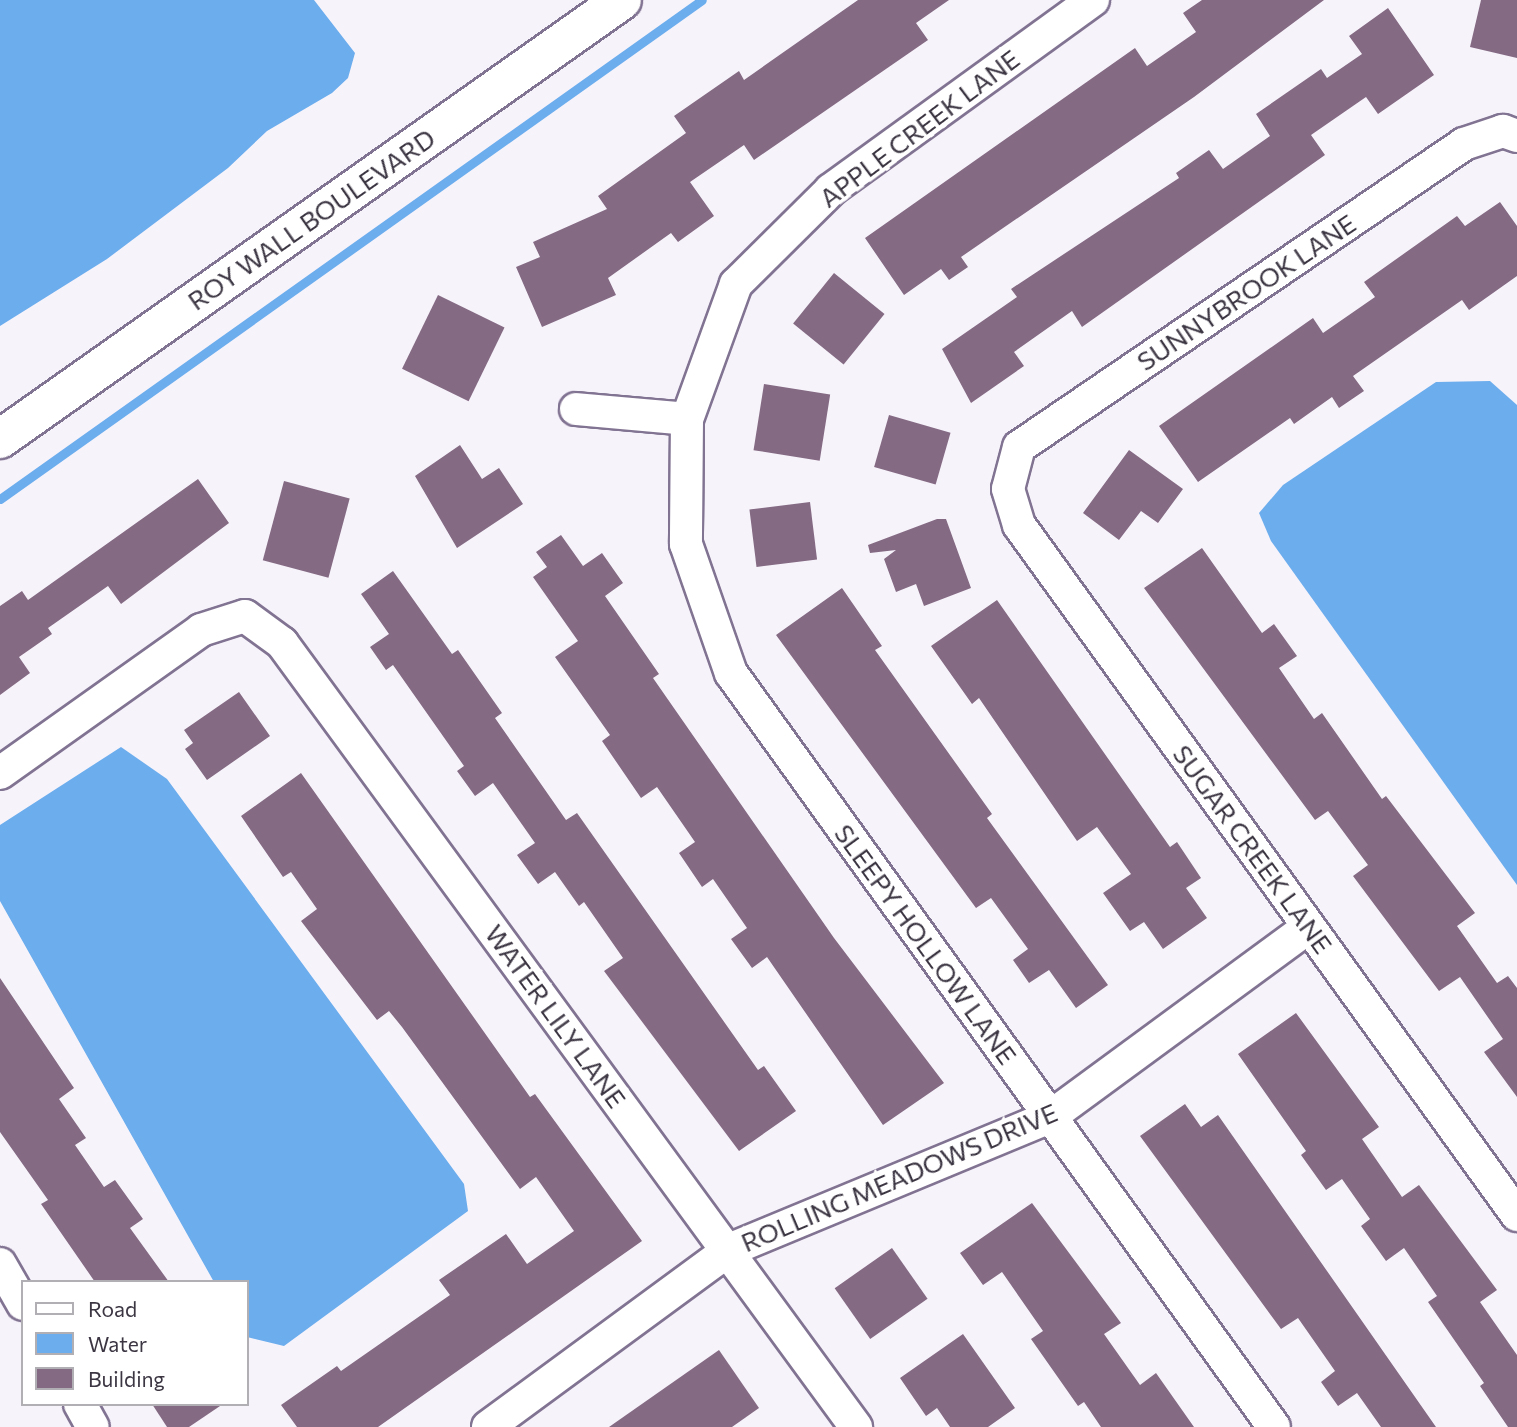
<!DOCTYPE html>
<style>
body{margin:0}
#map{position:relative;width:1517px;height:1427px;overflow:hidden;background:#f7f3fb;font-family:Commissioner,sans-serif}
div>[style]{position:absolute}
.water>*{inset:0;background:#6baded}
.stream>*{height:9px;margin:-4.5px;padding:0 4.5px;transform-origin:4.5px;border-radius:4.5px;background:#6baded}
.building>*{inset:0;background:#846a83;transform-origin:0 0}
.roads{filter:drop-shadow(2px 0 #817392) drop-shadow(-2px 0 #817392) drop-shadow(0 2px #817392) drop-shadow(0 -2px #817392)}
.minor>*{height:32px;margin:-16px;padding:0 16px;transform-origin:16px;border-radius:16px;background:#fff}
.tertiary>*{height:38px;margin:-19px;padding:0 19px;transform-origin:19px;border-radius:19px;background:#fff}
span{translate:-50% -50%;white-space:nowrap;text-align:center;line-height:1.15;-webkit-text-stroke:7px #fff;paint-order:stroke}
.street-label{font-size:26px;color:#3c3643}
.legend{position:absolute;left:21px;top:1280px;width:228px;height:126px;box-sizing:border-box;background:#fff;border:2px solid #b1afb4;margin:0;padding:9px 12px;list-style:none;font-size:21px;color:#3c3643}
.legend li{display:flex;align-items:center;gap:14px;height:35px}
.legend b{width:35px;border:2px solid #b1afb4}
</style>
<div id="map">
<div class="water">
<i style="clip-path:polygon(0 0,314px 0,355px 53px,348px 78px,332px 93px,267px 131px,228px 168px,107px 259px,0 326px)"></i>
<i style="clip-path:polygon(1490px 381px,1517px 405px,1517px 885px,1271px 541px,1259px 513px,1283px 485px,1436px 382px)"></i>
<i style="clip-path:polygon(121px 747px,167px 779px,464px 1184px,468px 1211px,284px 1346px,247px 1337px,247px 1282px,214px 1282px,0 901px,0 825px)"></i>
</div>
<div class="stream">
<i style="left:0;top:499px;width:861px;rotate:-35.41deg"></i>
</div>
<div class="building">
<i style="clip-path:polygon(858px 0,949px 0,916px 23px,928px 40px,754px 160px,744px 145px,690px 182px,714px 216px,678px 242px,671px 233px,608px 278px,616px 295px,542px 327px,516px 267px,540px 257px,533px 242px,607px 209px,598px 196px,686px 133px,674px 116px,739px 71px,744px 80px)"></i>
<i style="clip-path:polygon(1202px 0,1324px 0,1194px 97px,961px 257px,968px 267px,949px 280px,941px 269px,904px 295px,865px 238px,1135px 48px,1147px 66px,1196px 32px,1183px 13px)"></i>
<i style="clip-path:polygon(1481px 0,1517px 0,1517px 58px,1470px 47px)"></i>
<i style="clip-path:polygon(1388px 8px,1434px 75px,1378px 114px,1366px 97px,1311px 135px,1325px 155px,1082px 327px,1072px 311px,1014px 352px,1024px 366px,971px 403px,942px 349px,1017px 297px,1011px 289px,1179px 178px,1176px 173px,1209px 150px,1223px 169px,1270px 136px,1256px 114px,1321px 69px,1327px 78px,1362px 54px,1349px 36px)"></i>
<i style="clip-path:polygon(1500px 202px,1517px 226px,1517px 276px,1469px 310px,1462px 300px,1353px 376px,1364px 391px,1339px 408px,1332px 397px,1294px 424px,1290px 418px,1198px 482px,1159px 426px,1313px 318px,1323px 333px,1375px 297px,1364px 282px,1457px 216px,1465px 226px)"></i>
<i style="left:834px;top:273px;width:65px;height:65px;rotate:39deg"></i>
<i style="left:438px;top:295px;width:74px;height:82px;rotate:26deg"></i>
<i style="left:764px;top:384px;width:67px;height:67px;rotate:9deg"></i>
<i style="left:889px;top:415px;width:64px;height:54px;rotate:16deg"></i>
<i style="clip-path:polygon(460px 445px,482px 479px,499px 468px,523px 504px,457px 548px,415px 476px)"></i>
<i style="clip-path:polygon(1129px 450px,1183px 489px,1158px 523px,1141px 511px,1119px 540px,1083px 513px)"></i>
<i style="clip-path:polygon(198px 479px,229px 523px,121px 604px,108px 586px,48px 628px,52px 634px,19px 657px,30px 673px,0 695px,0 606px,22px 591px,28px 600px)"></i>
<i style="left:284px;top:481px;width:68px;height:82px;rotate:15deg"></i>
<i style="left:810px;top:502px;width:58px;height:61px;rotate:83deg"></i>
<i style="clip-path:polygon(937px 519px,946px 519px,971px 588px,924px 606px,916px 584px,896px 592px,884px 559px,896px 550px,870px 553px,868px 545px)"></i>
<i style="clip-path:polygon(561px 535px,583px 566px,602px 553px,623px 583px,605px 596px,659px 674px,653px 678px,834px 938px,944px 1083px,883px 1125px,767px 957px,752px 968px,731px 939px,747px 928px,713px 879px,702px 887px,679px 853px,695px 842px,657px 787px,641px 798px,602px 741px,610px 735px,555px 657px,578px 641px,533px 577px,547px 567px,536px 552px)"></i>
<i style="clip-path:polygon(1202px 548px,1262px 633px,1274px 624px,1297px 656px,1279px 668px,1314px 719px,1322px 713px,1382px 799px,1386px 796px,1475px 913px,1457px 926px,1497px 983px,1508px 976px,1517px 988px,1517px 1097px,1484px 1052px,1503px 1039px,1460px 977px,1439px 991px,1353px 876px,1368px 865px,1328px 811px,1315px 820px,1144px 588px)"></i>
<i style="clip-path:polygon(393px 571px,452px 654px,458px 650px,502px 713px,495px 718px,566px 820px,577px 813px,758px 1070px,764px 1066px,796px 1111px,739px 1151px,604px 971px,623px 958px,584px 902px,579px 906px,555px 872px,538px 884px,517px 855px,535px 843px,493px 783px,475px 796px,457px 771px,464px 766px,393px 665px,386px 670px,370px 647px,389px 634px,361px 594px)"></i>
<i style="clip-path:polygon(842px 588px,882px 646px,875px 650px,992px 814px,987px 818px,1108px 985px,1076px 1008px,1049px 970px,1029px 983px,1013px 960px,1028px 949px,991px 898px,976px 908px,776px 635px)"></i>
<i style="clip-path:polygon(997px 600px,1170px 847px,1177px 842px,1201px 878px,1186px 888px,1207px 918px,1163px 949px,1144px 922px,1130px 931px,1103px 893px,1131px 874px,1097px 827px,1077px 841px,979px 698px,972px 704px,931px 646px)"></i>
<i style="clip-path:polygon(239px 692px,270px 736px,207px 780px,185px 749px,193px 743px,184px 730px)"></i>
<i style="clip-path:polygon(301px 773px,530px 1097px,535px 1094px,642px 1241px,378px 1427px,297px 1427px,281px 1405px,337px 1366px,341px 1371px,450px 1295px,439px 1280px,506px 1234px,527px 1264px,574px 1231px,536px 1177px,520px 1189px,402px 1027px,389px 1011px,377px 1020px,301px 921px,317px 909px,291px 872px,283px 877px,241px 816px)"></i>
<i style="clip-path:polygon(0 978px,74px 1088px,59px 1099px,86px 1138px,75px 1145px,104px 1187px,115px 1180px,143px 1219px,130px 1228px,169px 1282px,95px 1282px,41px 1204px,48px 1200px,0 1132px)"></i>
<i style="clip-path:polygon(1296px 1013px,1379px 1127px,1362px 1139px,1402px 1197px,1419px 1185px,1497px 1290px,1480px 1302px,1517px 1355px,1517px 1427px,1508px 1427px,1480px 1386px,1484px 1383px,1428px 1302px,1437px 1296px,1404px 1248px,1386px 1261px,1361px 1226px,1370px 1219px,1342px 1179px,1326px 1190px,1301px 1155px,1306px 1151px,1238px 1054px)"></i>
<i style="clip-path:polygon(1185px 1104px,1201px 1127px,1218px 1115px,1436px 1427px,1381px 1427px,1357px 1393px,1338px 1406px,1321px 1382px,1335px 1371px,1298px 1318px,1281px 1329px,1140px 1136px)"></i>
<i style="clip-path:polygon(1032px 1203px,1121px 1323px,1104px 1334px,1140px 1385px,1156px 1373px,1194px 1427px,1101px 1427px,1084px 1402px,1078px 1406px,1031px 1339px,1043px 1331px,1002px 1272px,983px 1285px,960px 1253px)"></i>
<i style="left:892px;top:1248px;width:62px;height:70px;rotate:55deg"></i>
<i style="clip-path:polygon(963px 1334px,1015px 1408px,988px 1427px,950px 1427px,937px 1408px,926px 1416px,900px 1378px)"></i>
<i style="clip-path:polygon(719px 1350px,759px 1408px,732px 1427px,609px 1427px)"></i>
<i style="clip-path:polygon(152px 1404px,223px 1404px,189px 1427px,167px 1427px)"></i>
</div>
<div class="roads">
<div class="minor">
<i style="left:1093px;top:0;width:324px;rotate:144.1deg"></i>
<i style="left:831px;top:190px;width:134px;rotate:135.3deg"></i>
<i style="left:736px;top:284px;width:144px;rotate:109.9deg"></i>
<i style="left:687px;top:419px;width:125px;rotate:90.5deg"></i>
<i style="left:686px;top:544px;width:137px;rotate:70.8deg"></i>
<i style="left:731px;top:673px;width:929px;rotate:54.24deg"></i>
<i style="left:1517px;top:136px;width:15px;rotate:-160deg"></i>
<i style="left:1503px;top:131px;width:41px;rotate:161.6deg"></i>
<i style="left:1464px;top:144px;width:538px;rotate:145.75deg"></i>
<i style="left:1019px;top:447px;width:43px;rotate:104.7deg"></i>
<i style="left:1008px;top:489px;width:38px;rotate:73deg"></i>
<i style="left:1019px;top:525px;width:851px;rotate:54.18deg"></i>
<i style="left:576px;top:409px;width:111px;rotate:5.1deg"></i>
<i style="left:0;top:773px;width:247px;rotate:-35.4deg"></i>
<i style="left:201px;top:630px;width:46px;rotate:-17.7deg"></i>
<i style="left:245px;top:616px;width:46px;rotate:36.1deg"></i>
<i style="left:282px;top:643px;width:972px;rotate:53.79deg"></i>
<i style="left:0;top:1264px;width:46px;rotate:60.1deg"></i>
<i style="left:80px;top:1404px;width:26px;rotate:61deg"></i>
<i style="left:488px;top:1427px;width:299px;rotate:-36.3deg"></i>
<i style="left:729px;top:1250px;width:347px;rotate:-22.5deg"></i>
<i style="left:1050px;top:1117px;width:321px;rotate:-36.3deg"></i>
</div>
<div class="tertiary">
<i style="left:0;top:439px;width:761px;rotate:-35.21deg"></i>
</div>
</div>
<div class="street-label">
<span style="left:919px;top:128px;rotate:-37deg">APPLE CREEK LANE</span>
<span style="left:311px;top:219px;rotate:-35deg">ROY WALL BOULEVARD</span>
<span style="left:1246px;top:292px;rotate:-34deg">SUNNYBROOK LANE</span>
<span style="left:1253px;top:849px;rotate:54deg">SUGAR CREEK LANE</span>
<span style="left:926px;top:944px;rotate:54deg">SLEEPY HOLLOW LANE</span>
<span style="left:556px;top:1016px;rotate:54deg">WATER LILY LANE</span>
<span style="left:899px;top:1177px;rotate:-23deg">ROLLING MEADOWS DRIVE</span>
</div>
<ul class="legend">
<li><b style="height:9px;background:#fff"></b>Road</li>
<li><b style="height:19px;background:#6baded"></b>Water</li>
<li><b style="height:19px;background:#846a83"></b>Building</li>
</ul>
</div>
